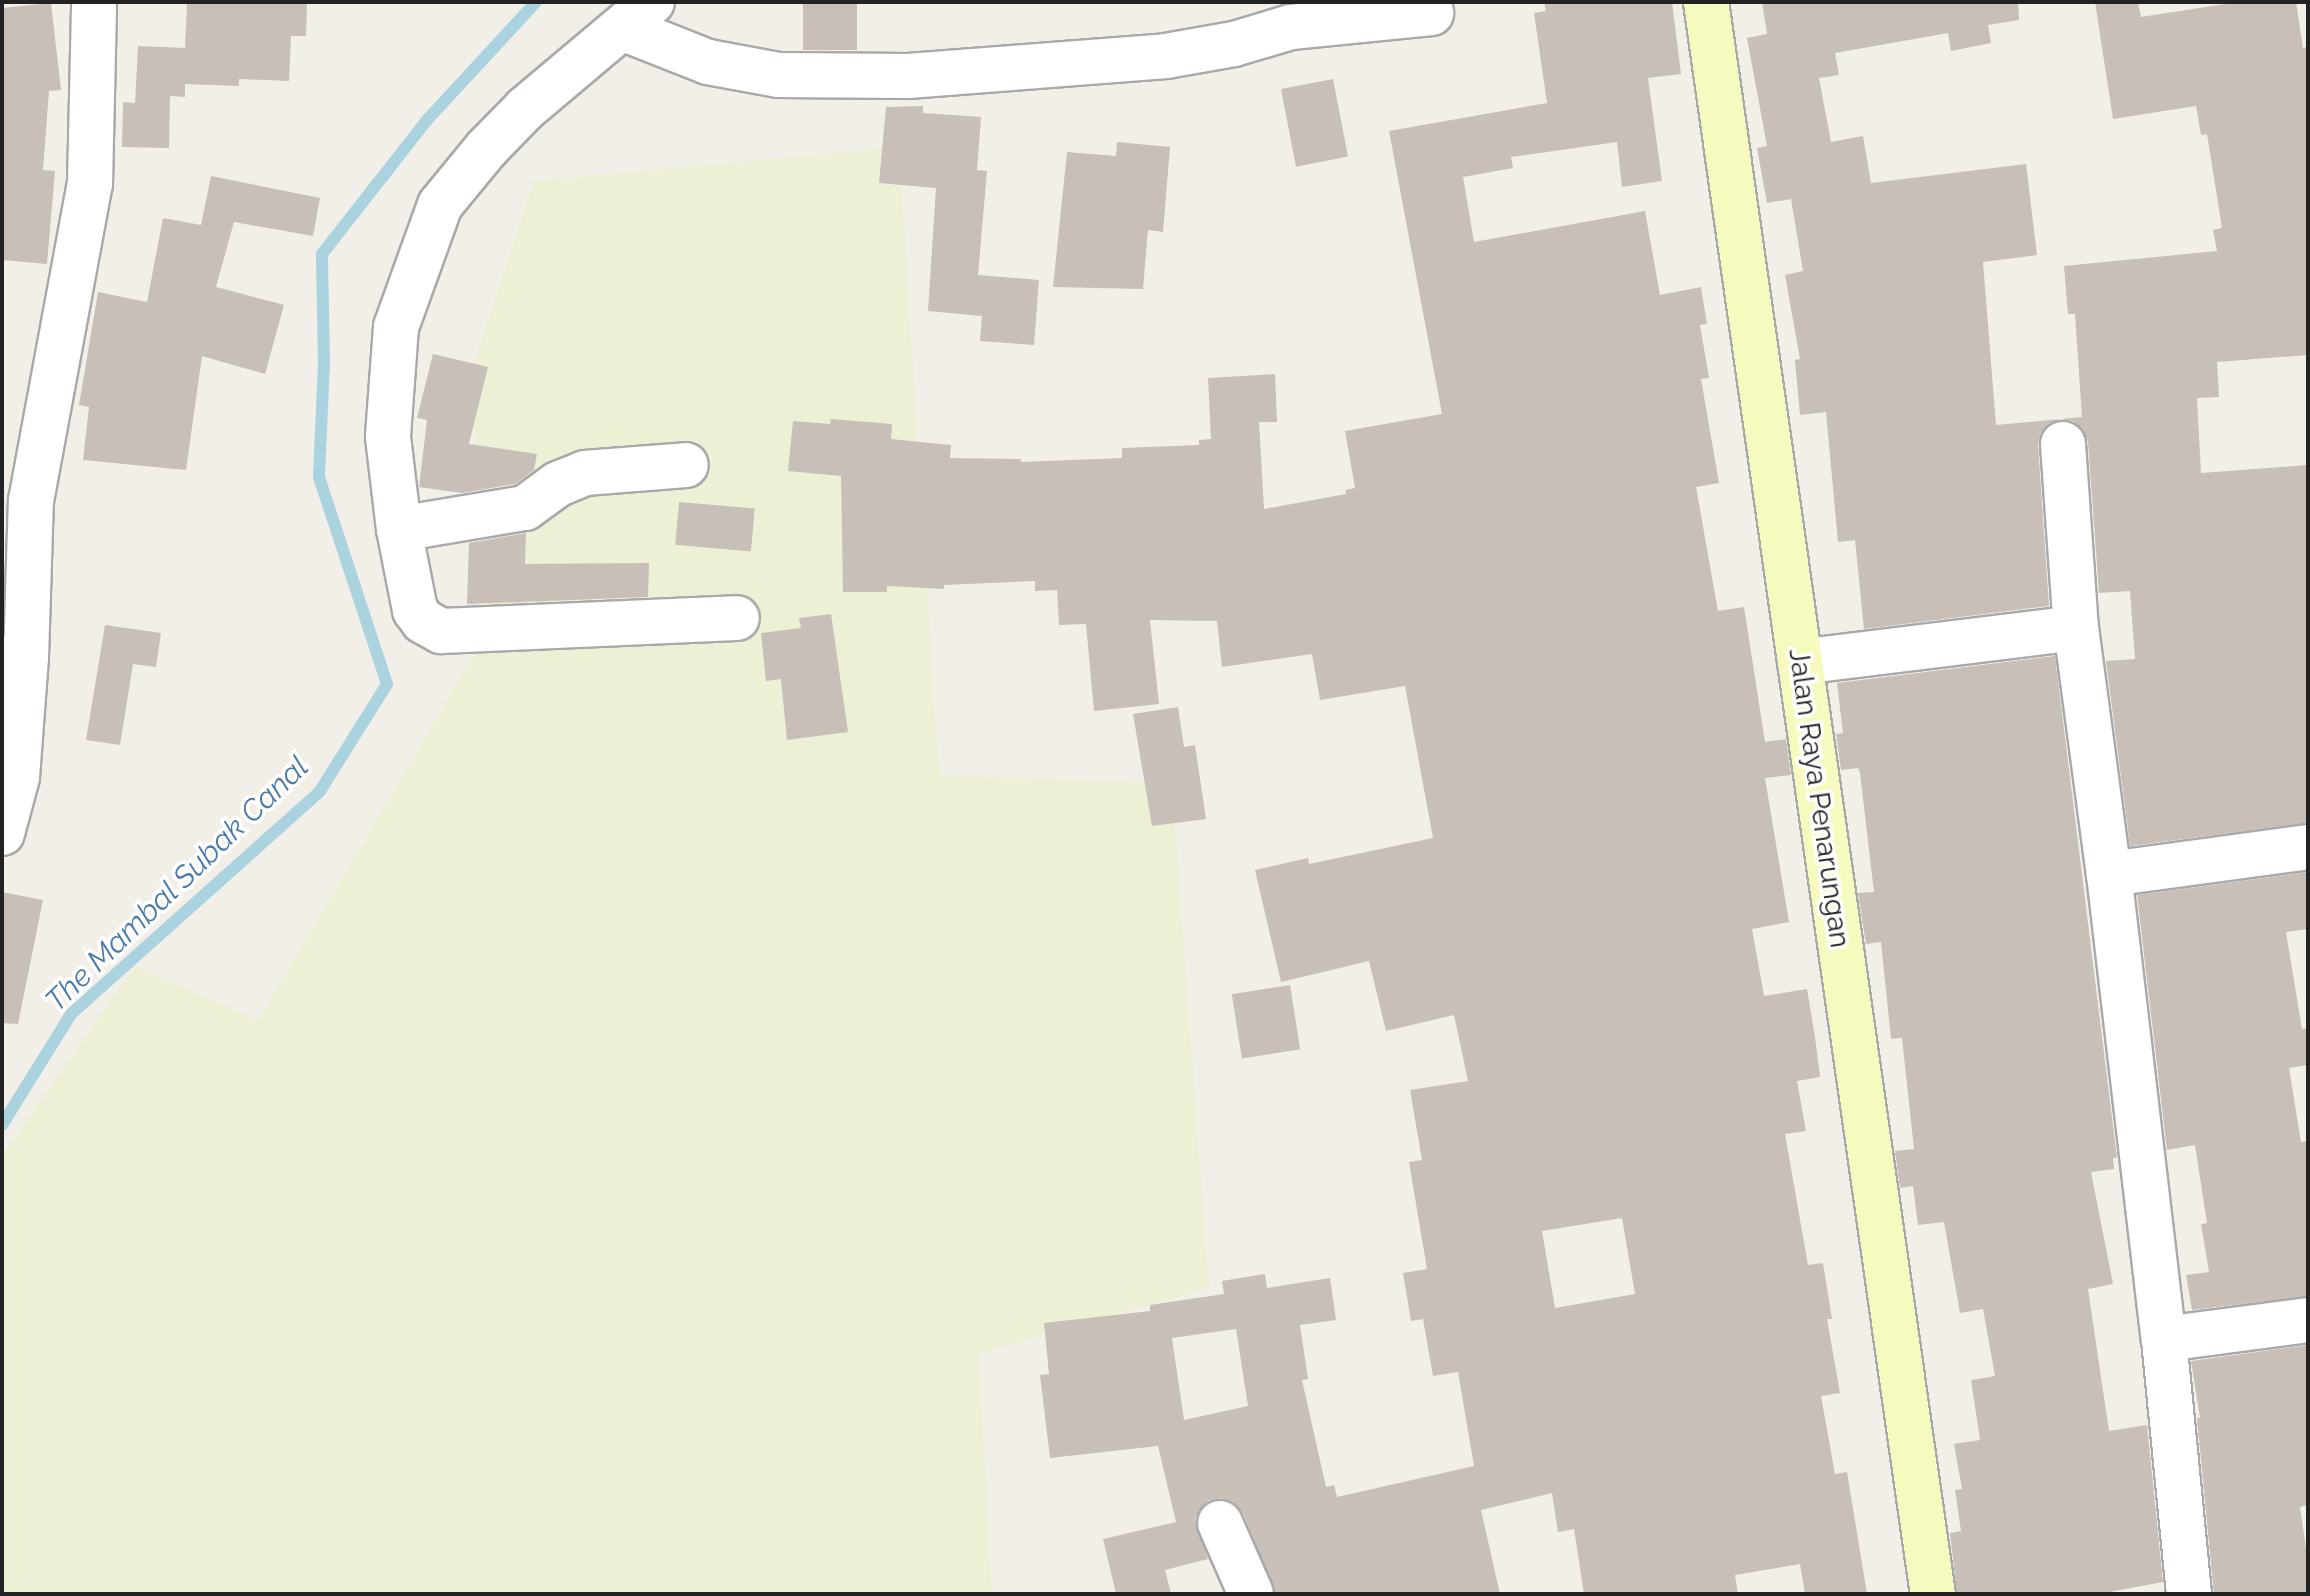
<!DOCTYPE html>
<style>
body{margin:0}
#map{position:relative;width:2310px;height:1596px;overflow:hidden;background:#f2efe9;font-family:Raleway,sans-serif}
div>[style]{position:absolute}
.farmland>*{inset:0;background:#eef0d5}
.stream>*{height:12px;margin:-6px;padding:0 6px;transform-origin:6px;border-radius:6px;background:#aad3df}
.building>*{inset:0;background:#c7bfb8;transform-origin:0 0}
.roads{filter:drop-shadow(2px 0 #a9a9a9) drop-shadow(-2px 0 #a9a9a9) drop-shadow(0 2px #a9a9a9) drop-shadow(0 -2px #a9a9a9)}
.street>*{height:44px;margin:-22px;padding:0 22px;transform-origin:22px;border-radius:22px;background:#fff}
.secondary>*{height:44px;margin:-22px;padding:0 22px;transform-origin:22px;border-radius:22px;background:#f7fabf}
span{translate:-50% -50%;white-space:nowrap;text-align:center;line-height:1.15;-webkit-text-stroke:7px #fff;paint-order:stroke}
.street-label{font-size:28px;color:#222}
.water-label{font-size:30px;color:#4a7aab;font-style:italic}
.frame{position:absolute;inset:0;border:4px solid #222;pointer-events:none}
</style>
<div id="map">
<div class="farmland">
<i style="clip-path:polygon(899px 147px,939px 775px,1172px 783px,1209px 1288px,979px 1354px,992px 1594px,2px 1594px,2px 1156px,136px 965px,258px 1021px,485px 636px,471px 373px,534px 181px)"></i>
</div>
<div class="stream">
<i style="left:2px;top:1125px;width:131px;rotate:-58.1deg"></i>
<i style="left:71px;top:1014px;width:334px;rotate:-41.8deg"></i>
<i style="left:320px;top:791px;width:126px;rotate:-57.9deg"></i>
<i style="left:387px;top:684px;width:218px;rotate:-108.2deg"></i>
<i style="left:319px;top:477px;width:114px;rotate:-87.5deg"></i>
<i style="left:324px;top:363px;width:109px;rotate:-91.1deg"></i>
<i style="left:322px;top:254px;width:172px;rotate:-51.9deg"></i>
<i style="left:428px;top:119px;width:159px;rotate:-47.3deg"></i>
</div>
<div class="building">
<i style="clip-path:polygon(187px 2px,307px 2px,306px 36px,291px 36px,289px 81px,239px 79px,239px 86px,185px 84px,185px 97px,170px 96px,169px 148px,122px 147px,123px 102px,135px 103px,138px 46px,185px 48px)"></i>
<i style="left:803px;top:2px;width:54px;height:48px"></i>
<i style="clip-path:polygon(evenodd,1544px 2px,1672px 2px,1681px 74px,1648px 78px,1662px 181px,1622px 187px,1617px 142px,1511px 157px,1513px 168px,1463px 177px,1474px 242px,1645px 211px,1660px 295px,1701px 287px,1707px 324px,1700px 325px,1709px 378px,1701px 379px,1719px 483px,1696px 487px,1718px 611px,1744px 607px,1765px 742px,1786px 739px,1791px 775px,1765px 778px,1789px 922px,1752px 929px,1764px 996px,1807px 989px,1815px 1037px,1820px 1077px,1797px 1081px,1806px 1131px,1785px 1134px,1808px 1265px,1823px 1263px,1832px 1319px,1827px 1319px,1840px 1393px,1821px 1396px,1835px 1474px,1847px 1472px,1867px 1594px,1805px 1594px,1800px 1564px,1735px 1575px,1738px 1594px,1584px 1594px,1574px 1529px,1558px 1532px,1552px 1493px,1481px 1510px,1500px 1594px,1276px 1594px,1243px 1513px,1234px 1502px,1222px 1498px,1209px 1500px,1200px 1509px,1195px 1519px,1208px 1559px,1165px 1570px,1171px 1594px,1116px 1594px,1103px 1539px,1176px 1522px,1158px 1446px,1050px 1458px,1040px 1375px,1049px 1374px,1044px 1323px,1150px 1311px,1150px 1305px,1224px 1294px,1222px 1281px,1265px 1274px,1267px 1288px,1330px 1278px,1336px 1320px,1300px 1325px,1308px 1379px,1302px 1380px,1326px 1487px,1334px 1485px,1337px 1497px,1474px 1466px,1458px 1372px,1433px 1376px,1423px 1319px,1411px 1321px,1403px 1273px,1427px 1269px,1409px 1162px,1422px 1160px,1410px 1090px,1468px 1081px,1454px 1015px,1386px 1031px,1369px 961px,1281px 982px,1255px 870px,1308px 858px,1309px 864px,1433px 838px,1405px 686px,1320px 700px,1312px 654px,1222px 667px,1217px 621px,1150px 620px,1159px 704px,1094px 711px,1086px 624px,1059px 625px,1057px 590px,1035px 591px,1035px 581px,944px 585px,944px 589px,887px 586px,887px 592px,843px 592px,841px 476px,788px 471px,793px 421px,830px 424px,831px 419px,892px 424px,891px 439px,951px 445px,950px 458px,1021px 459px,1021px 462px,1122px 458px,1122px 448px,1199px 445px,1199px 440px,1211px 439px,1208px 378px,1275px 374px,1277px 422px,1259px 422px,1264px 509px,1346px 494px,1345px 490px,1355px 488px,1345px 431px,1442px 414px,1389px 131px,1547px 103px,1534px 13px,1546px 11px,1544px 2px,1622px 1218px,1635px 1294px,1555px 1308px,1542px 1231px,1622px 1218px,1544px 2px,1236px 1329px,1248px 1406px,1184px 1420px,1172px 1338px,1236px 1329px)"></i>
<i style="clip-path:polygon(1762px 2px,2018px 2px,2019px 20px,1988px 25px,1991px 43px,1951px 51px,1948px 33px,1835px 53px,1839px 75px,1819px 78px,1831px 142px,1863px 136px,1871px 183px,2026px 164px,2037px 255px,1983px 262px,1996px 425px,2082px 417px,2075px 314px,2068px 314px,2064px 266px,2217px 251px,2213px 230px,2222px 228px,2207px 134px,2201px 135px,2196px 106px,2113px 119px,2095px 2px,2138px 2px,2141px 17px,2238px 2px,2296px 2px,2303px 48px,2308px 47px,2308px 355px,2217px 362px,2219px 397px,2197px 398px,2201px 473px,2308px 465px,2308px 823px,2130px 846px,2106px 661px,2135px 659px,2130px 591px,2099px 593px,2088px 442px,2083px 429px,2073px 421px,2060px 419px,2048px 424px,2041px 432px,2038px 445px,2049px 606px,1864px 629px,1855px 540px,1838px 542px,1826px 412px,1800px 415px,1795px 360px,1800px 359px,1785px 275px,1803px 271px,1791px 199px,1767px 203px,1757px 148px,1767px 146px,1747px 38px,1767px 34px)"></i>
<i style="clip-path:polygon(51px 3px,61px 90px,49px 91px,43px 170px,55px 171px,47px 264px,2px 260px,2px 8px)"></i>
<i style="left:1333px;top:79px;width:79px;height:53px;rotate:79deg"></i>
<i style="clip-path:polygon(923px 106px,923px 113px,981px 117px,977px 170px,987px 171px,978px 275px,1039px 280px,1034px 345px,980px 341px,982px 316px,928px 311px,936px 188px,879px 183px,886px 107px)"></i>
<i style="clip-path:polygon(1117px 142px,1170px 147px,1163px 232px,1148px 230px,1143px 289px,1053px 287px,1067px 152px,1116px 156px)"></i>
<i style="clip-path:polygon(211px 176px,320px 198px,313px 236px,234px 222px,216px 287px,284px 305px,265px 374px,202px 356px,186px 470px,83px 460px,89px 407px,79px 405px,98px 292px,147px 302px,163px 218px,201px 225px)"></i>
<i style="clip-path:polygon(433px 354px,488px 367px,469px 444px,537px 454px,534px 470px,515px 484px,462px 493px,419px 487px,427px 420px,417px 418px)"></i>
<i style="left:679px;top:502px;width:76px;height:43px;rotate:5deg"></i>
<i style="clip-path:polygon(526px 533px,525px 564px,649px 563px,648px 597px,467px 604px,469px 543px)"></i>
<i style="clip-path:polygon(831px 614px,848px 732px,787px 740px,781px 679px,766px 681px,761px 633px,801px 628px,799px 618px)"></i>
<i style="clip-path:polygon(105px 625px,161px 633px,156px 667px,133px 664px,120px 745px,86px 740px)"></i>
<i style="clip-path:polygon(2055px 656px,2117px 1158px,2113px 1158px,2114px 1169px,2091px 1172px,2113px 1284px,2088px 1289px,2109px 1431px,2147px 1425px,2163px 1582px,2099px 1594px,1957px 1594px,1950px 1533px,1961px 1531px,1955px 1490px,1962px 1489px,1954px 1444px,1980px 1440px,1971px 1380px,1995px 1376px,1983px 1309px,1960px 1313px,1944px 1222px,1918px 1225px,1913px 1186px,1900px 1188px,1895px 1151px,1914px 1149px,1902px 1038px,1891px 1039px,1881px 942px,1866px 944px,1858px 893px,1874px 892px,1860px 773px,1858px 768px,1841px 770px,1836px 734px,1843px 733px,1837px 683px)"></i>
<i style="clip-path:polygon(1178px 707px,1184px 747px,1195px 745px,1206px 819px,1152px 826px,1133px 714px)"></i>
<i style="clip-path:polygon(2308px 872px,2308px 929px,2286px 932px,2302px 1029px,2308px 1028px,2308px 1065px,2289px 1068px,2301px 1142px,2308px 1141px,2308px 1296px,2192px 1310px,2186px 1275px,2209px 1272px,2201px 1224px,2207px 1223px,2195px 1145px,2167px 1150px,2137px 895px)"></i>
<i style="clip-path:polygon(2px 892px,43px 900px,18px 1024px,2px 1023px)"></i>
<i style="left:1290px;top:985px;width:65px;height:59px;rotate:81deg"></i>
<i style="clip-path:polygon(2308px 1345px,2308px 1505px,2300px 1507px,2308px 1562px,2308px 1594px,2214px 1594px,2197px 1418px,2200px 1418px,2191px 1361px)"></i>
</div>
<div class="roads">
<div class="street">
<i style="left:652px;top:2px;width:166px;rotate:139.9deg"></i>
<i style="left:525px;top:109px;width:56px;rotate:134.3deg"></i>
<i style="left:486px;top:149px;width:72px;rotate:129.4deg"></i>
<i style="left:440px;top:205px;width:130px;rotate:109.8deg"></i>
<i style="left:396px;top:327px;width:110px;rotate:94.2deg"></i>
<i style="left:388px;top:437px;width:93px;rotate:83.2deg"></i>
<i style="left:399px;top:529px;width:83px;rotate:78.8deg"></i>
<i style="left:415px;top:610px;width:14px;rotate:54deg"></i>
<i style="left:423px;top:621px;width:21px;rotate:29deg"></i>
<i style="left:441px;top:631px;width:296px;rotate:-2.5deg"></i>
<i style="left:622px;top:28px;width:92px;rotate:21.6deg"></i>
<i style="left:708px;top:62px;width:71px;rotate:10.5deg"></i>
<i style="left:778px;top:75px;width:130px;rotate:0.4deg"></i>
<i style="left:908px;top:76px;width:259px;rotate:-4.4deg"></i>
<i style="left:1166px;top:56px;width:69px;rotate:-10deg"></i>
<i style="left:1234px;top:44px;width:59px;rotate:-16.6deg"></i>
<i style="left:1291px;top:27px;width:141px;rotate:-5.7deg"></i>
<i style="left:2063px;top:444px;width:184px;rotate:86deg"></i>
<i style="left:2076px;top:628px;width:248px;rotate:82.4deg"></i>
<i style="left:2109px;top:874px;width:468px;rotate:83.3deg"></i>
<i style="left:2164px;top:1339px;width:256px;rotate:84.4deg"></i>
<i style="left:399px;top:529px;width:128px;rotate:-9.5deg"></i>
<i style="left:525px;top:508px;width:41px;rotate:-36deg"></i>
<i style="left:558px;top:484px;width:29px;rotate:-22deg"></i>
<i style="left:585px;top:473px;width:101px;rotate:-4.5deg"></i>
<i style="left:2px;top:659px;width:24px;rotate:-5deg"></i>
<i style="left:26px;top:657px;width:156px;rotate:-88.2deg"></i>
<i style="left:31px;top:501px;width:322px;rotate:-79.5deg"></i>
<i style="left:90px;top:184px;width:182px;rotate:-88.7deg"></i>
<i style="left:1800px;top:662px;width:278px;rotate:-7deg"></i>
<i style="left:2px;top:833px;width:58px;rotate:-75deg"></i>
<i style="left:17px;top:777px;width:120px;rotate:-85.7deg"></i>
<i style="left:2109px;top:874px;width:201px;rotate:-7.7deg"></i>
<i style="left:2164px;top:1339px;width:145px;rotate:-7.5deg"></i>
<i style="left:1220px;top:1523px;width:77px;rotate:66.4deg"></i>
</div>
<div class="secondary">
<i style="left:1706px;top:2px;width:1608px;rotate:81.89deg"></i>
</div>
</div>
<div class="street-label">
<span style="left:1819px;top:798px;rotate:82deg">Jalan Raya Penarungan</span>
</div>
<div class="water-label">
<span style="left:177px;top:884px;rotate:-44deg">The Mambal Subak Canal</span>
</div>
<div class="frame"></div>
</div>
